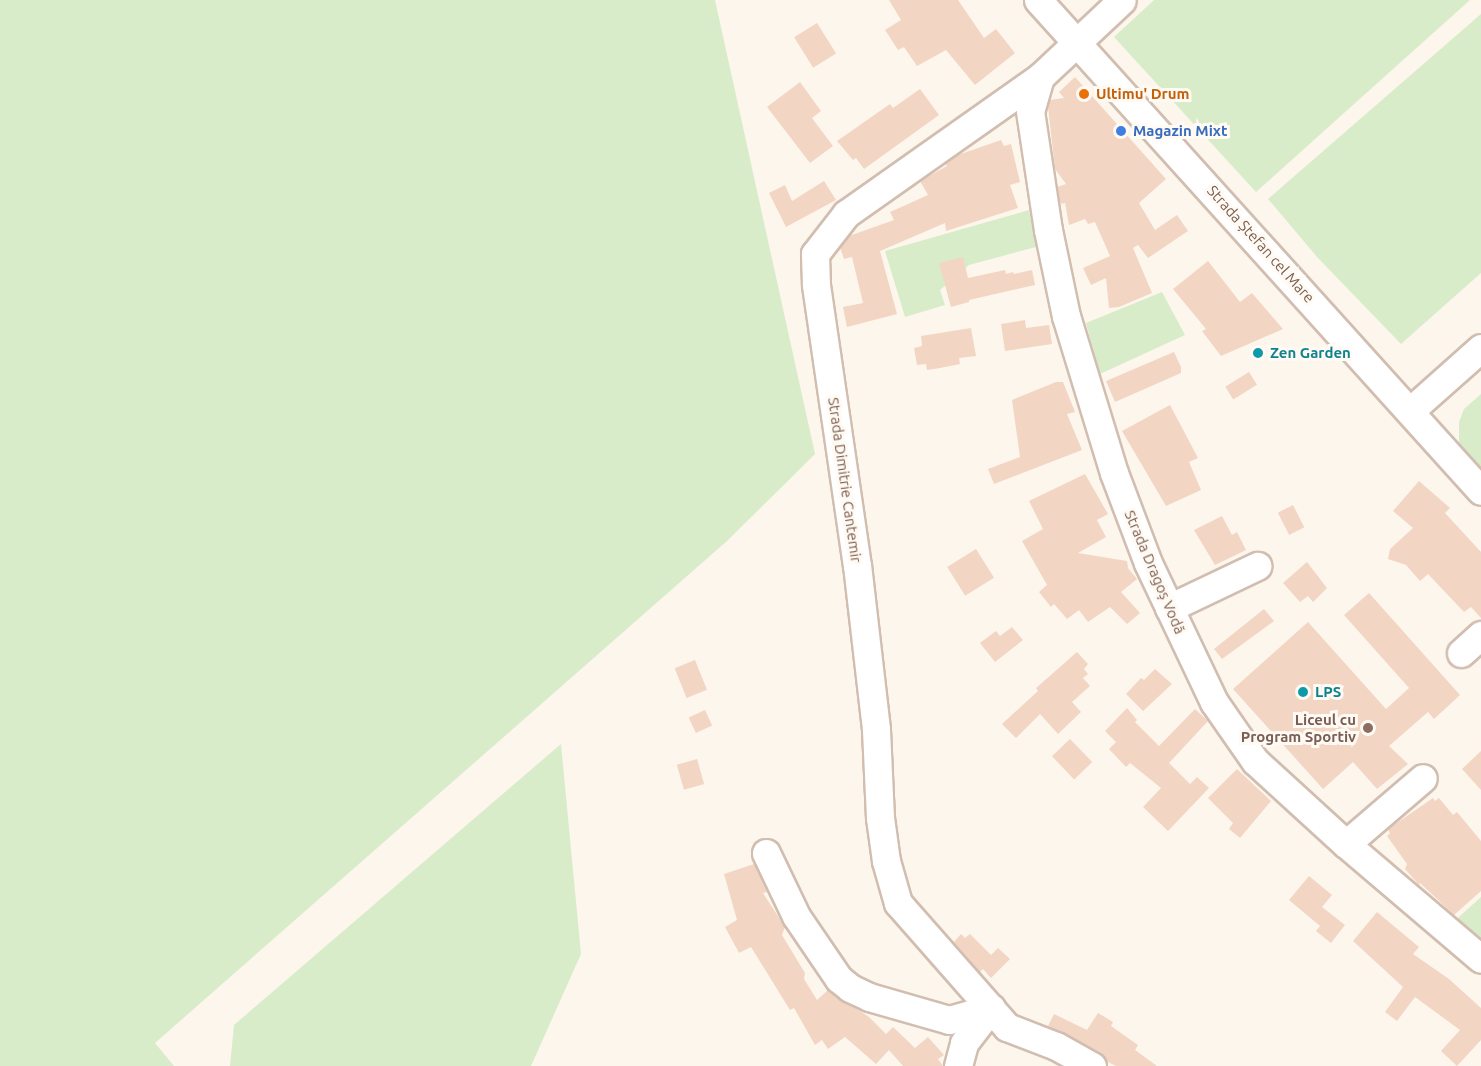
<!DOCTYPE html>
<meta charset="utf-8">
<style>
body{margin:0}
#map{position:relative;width:1481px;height:1066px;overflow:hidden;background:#fdf6ec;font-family:Ubuntu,sans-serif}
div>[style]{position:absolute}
.green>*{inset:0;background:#d8ecc9}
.building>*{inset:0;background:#f3d5c3;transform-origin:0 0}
.roads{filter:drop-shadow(2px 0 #d1beb0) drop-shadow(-2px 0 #d1beb0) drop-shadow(0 2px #d1beb0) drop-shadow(0 -2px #d1beb0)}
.minor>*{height:27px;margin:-13.5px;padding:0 13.5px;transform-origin:13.5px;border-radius:13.5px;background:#fff}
.dots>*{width:16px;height:16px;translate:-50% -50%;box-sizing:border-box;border:3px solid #fffaf3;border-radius:50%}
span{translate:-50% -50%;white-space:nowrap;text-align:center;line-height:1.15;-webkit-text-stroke:6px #fffaf3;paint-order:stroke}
.food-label{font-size:15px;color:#c56008;font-weight:700}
.left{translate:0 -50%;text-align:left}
.shop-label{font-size:15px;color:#366cbe;font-weight:700}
.street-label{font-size:15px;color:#7a5c4d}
.culture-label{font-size:15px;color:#0d838f;font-weight:700}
.education-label{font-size:15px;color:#785e54;font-weight:700}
.right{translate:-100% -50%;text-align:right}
</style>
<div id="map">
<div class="green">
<i style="clip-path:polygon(0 0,715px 0,815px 454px,727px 541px,155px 1043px,174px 1066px,0 1066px)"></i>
<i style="clip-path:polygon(1154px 0,1470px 0,1256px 192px,1114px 37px)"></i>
<i style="clip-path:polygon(1481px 14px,1481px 273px,1401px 344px,1318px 258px,1268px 199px)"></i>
<i style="clip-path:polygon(1029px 210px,1036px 247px,969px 265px,940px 290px,945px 305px,905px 317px,885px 251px)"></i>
<i style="clip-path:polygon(1162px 292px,1185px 335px,1100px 374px,1086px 323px)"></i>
<i style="clip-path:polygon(1481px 394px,1481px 470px,1459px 447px,1459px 422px,1464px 409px)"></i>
<i style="clip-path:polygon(561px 744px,581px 954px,531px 1066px,230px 1066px,234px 1025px)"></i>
<i style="clip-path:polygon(1481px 897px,1481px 949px,1450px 925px)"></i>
</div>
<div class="building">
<i style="clip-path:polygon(889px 0,958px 0,984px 38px,996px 29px,1015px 53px,975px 85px,946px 50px,917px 66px,904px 47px,898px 50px,885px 30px,901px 20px)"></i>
<i style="left:817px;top:23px;width:36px;height:27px;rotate:58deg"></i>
<i style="clip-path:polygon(1075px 77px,1166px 179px,1139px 203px,1155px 230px,1177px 215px,1188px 231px,1148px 258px,1138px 245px,1133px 248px,1152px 293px,1119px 307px,1109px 308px,1106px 278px,1091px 285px,1083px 268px,1110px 256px,1095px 222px,1088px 224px,1085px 219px,1069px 225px,1065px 203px,1061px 204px,1059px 199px,1057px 187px,1066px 184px,1055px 169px,1048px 107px,1050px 100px,1064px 98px,1059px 92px)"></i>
<i style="clip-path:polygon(800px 82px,821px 111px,812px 118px,833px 146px,810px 163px,767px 107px)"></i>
<i style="clip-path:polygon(920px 89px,939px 115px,864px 169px,856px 158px,853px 160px,837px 141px,890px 104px,893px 108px)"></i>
<i style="clip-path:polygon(1001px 140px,1004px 146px,1011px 144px,1020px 182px,1010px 185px,1018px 208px,946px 231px,945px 223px,880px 251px,897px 314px,847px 327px,843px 307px,863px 303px,852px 257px,844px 259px,840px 247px,849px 236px,894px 220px,890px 212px,928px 195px,920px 181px,947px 166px,945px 163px,955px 156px)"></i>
<i style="clip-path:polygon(824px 181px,836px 200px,786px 227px,769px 193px,785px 185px,792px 201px)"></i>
<i style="clip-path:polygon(963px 257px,968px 278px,1005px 270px,1006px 274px,1013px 272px,1014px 274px,1032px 270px,1035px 285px,969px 300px,969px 302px,951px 307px,939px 263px)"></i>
<i style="clip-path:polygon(1208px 261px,1240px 302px,1252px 293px,1283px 329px,1221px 356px,1202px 331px,1206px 329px,1173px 289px)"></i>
<i style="clip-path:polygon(1025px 320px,1026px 328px,1049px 325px,1052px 344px,1005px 351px,1001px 324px)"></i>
<i style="clip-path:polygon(971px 328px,976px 356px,959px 358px,960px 364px,940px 368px,927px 370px,926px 364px,917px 365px,914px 348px,922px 346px,921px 336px)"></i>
<i style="clip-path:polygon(1174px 352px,1181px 367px,1181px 373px,1115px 402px,1106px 381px)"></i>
<i style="left:1249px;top:372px;width:15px;height:28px;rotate:58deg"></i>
<i style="clip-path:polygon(1056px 382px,1063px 382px,1075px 412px,1067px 414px,1082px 450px,994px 484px,988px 469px,1020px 457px,1012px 400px)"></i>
<i style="clip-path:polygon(1170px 405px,1198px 458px,1189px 462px,1201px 490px,1166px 506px,1122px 431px)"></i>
<i style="clip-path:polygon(1085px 474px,1108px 514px,1097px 520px,1106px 537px,1078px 553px,1127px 561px,1128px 568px,1137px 579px,1121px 592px,1140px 613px,1127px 624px,1110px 607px,1088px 622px,1079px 610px,1067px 619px,1054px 604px,1051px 607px,1039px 592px,1047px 585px,1022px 541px,1043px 529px,1029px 501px)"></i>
<i style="clip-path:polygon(1419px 481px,1450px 508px,1445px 513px,1481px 552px,1481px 618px,1471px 607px,1464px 612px,1428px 574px,1420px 581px,1406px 565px,1388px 559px,1390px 549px,1413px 528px,1393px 511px)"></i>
<i style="left:1293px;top:505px;width:25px;height:17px;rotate:63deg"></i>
<i style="clip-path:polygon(1222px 516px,1232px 535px,1237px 532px,1246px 550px,1215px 565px,1194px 530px)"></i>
<i style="left:976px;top:549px;width:34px;height:34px;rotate:58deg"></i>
<i style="clip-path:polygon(1307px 562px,1327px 588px,1313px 602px,1308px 596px,1300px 602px,1283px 583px)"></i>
<i style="clip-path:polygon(1369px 593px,1460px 695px,1434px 719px,1428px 712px,1389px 746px,1408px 764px,1377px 789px,1353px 762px,1323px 789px,1233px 689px,1308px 622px,1386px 709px,1409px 688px,1344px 615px)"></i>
<i style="clip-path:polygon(1264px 609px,1274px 621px,1222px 659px,1214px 649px)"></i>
<i style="clip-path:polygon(1012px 627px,1023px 640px,995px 662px,980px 643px,996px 631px,1000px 636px)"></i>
<i style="clip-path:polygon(1077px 652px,1088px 664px,1084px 669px,1088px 674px,1083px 678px,1090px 686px,1072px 702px,1081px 712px,1058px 734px,1040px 714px,1016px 738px,1002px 724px,1038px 691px,1036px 688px)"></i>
<i style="left:695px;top:660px;width:32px;height:22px;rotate:68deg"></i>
<i style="clip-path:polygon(1155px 669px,1172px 684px,1143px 711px,1126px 694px,1141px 678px,1144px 680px)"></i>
<i style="clip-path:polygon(1127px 708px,1137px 720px,1135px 722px,1159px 746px,1195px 709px,1208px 721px,1169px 763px,1190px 784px,1197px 777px,1209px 788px,1168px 831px,1143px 807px,1161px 788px,1130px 763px,1126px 767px,1109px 749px,1116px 742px,1105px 731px)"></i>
<i style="left:705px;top:710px;width:17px;height:18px;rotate:65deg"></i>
<i style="left:1070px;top:739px;width:32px;height:25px;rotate:46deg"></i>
<i style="clip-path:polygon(1481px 751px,1481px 790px,1462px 769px)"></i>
<i style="left:697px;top:759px;width:26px;height:21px;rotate:74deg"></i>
<i style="clip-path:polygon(1237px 769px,1271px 801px,1240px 838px,1229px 829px,1233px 823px,1208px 798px)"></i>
<i style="clip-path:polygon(1433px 798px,1435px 801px,1439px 798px,1453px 815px,1457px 812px,1481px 841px,1481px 891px,1454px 915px,1420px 883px,1419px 885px,1405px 869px,1407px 864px,1387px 836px,1390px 833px,1388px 829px)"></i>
<i style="clip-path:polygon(754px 864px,767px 892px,763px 893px,785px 927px,782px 935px,805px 973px,804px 979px,817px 1000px,828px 990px,869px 1017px,886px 1034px,893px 1027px,915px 1048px,928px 1037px,944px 1055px,938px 1059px,943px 1066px,903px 1066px,889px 1050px,876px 1064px,845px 1037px,828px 1049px,822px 1040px,815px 1045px,794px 1008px,790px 1010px,751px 947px,739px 953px,725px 927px,737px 920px,724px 874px)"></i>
<i style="clip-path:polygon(1309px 876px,1332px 895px,1322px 907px,1345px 925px,1331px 943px,1316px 931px,1320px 926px,1289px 900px)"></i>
<i style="clip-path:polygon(1377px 912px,1419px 947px,1413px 954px,1449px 979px,1481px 1008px,1481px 1040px,1457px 1066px,1441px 1051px,1460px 1030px,1415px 997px,1397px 1021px,1385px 1012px,1403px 987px,1353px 941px)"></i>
<i style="clip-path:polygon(961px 934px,965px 938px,970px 934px,991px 955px,998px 948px,1010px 959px,991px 978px,983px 969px,980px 972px,954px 942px)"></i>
<i style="clip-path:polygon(1098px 1013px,1113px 1022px,1111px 1026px,1138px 1045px,1135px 1050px,1157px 1066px,1116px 1066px,1106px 1061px,1100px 1052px,1048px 1026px,1054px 1014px,1087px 1030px)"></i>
</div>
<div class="roads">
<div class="minor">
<i style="left:1038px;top:0;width:661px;rotate:47.94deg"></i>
<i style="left:1040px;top:77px;width:35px;rotate:106deg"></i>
<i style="left:1030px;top:111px;width:120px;rotate:81.4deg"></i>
<i style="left:1048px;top:230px;width:88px;rotate:78.2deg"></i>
<i style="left:1066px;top:316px;width:164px;rotate:73deg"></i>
<i style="left:1114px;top:473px;width:96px;rotate:69.3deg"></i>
<i style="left:1148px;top:563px;width:154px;rotate:64.6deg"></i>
<i style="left:1214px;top:702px;width:72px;rotate:55.2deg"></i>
<i style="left:1255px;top:761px;width:123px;rotate:42.4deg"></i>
<i style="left:1346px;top:844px;width:177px;rotate:40.4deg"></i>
<i style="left:1410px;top:411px;width:95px;rotate:-41.6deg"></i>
<i style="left:1169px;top:608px;width:98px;rotate:-25.5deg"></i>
<i style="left:1461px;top:653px;width:27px;rotate:-42deg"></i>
<i style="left:1346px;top:844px;width:101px;rotate:-40.6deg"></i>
<i style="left:766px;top:853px;width:70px;rotate:64.5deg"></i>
<i style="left:796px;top:916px;width:76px;rotate:55.7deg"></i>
<i style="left:839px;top:979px;width:14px;rotate:39deg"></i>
<i style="left:850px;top:988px;width:21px;rotate:25deg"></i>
<i style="left:869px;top:997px;width:83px;rotate:16deg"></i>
<i style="left:949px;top:1020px;width:44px;rotate:-15.9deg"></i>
<i style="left:958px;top:1066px;width:24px;rotate:-75deg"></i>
<i style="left:964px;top:1043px;width:44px;rotate:-52.4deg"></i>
<i style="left:1092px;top:1066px;width:41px;rotate:-150.9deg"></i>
<i style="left:1056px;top:1046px;width:53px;rotate:-158.8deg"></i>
<i style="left:1007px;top:1027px;width:165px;rotate:-131.3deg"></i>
<i style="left:898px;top:903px;width:44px;rotate:-105.9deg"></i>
<i style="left:886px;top:861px;width:43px;rotate:-97.9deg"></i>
<i style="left:880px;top:818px;width:89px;rotate:-92.6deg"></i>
<i style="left:876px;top:729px;width:164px;rotate:-96.6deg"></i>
<i style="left:857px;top:566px;width:285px;rotate:-98.3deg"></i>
<i style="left:816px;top:284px;width:30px;rotate:-92deg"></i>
<i style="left:815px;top:254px;width:51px;rotate:-52.2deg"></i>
<i style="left:846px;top:214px;width:237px;rotate:-35.2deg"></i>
<i style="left:1040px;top:77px;width:112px;rotate:-43.2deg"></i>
</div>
</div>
<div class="dots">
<i style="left:1084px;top:94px;background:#e8710a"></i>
<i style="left:1121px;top:131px;background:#3f7fe0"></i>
<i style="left:1258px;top:353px;background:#0f9aa8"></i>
<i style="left:1303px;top:692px;background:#0f9aa8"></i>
<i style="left:1368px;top:728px;background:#8d6e63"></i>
</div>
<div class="food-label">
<span class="left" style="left:1096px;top:94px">Ultimu' Drum</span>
</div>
<div class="shop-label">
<span class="left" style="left:1133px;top:131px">Magazin Mixt</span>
</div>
<div class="street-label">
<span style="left:1261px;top:244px;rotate:48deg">Strada Ștefan cel Mare</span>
<span style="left:845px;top:480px;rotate:82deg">Strada Dimitrie Cantemir</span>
<span style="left:1155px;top:572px;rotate:67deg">Strada Dragoș Vodă</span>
</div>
<div class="culture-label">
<span class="left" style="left:1270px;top:353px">Zen Garden</span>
<span class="left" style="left:1315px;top:692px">LPS</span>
</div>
<div class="education-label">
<span class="right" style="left:1356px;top:728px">Liceul cu<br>Program Sportiv</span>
</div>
</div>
